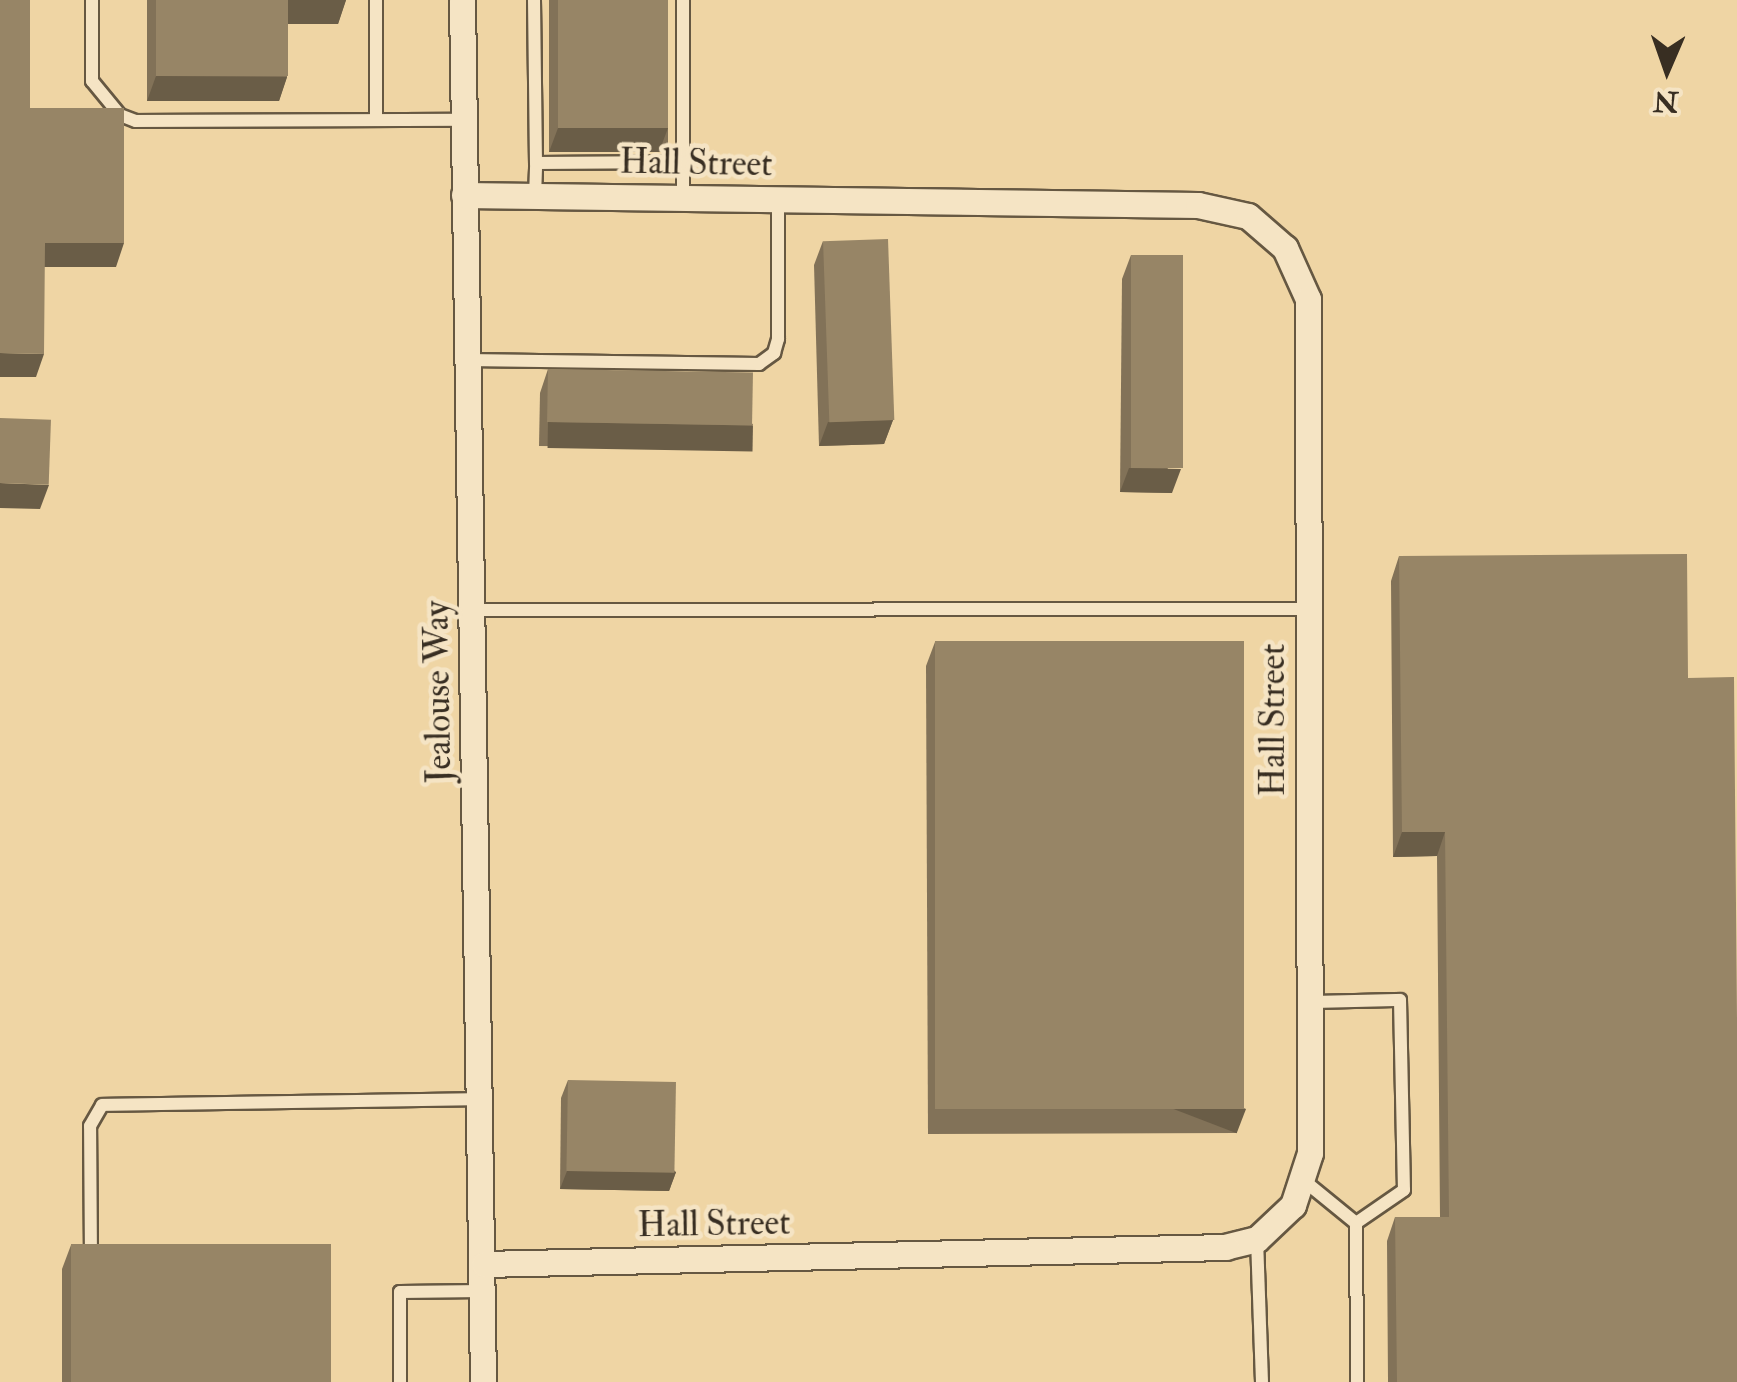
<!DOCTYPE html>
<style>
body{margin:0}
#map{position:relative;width:1737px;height:1382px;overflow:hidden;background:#efd5a4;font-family:"IM FELL Double Pica",serif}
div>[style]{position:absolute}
.roads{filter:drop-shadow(2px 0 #665842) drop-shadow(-2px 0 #665842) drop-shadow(0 2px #665842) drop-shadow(0 -2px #665842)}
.lane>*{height:12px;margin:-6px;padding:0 6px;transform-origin:6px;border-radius:6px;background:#f5e4c4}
.street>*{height:25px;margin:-12.5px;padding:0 12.5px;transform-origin:12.5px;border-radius:12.5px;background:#f5e4c4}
.wall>*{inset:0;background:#827258;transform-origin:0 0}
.shaded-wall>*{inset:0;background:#6a5d47;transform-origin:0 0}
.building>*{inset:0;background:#978566;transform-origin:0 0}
span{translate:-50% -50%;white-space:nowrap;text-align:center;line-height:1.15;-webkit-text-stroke:9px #f5e4c4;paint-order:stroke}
.street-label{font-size:35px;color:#382e22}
.north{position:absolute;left:1617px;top:20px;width:100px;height:100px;-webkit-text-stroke:8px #f5e4c4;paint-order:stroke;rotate:182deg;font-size:28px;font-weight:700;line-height:40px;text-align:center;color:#382e22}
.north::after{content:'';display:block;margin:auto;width:35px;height:45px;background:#382e22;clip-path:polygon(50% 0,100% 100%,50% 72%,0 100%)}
</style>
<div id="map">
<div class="roads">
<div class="lane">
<i style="left:92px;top:0;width:81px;rotate:90deg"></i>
<i style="left:92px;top:81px;width:44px;rotate:50.5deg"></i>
<i style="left:120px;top:115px;width:17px;rotate:21deg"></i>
<i style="left:136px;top:121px;width:328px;rotate:-0.2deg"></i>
<i style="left:534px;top:0;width:163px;rotate:89.3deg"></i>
<i style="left:683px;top:0;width:162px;rotate:90deg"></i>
<i style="left:376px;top:120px;width:120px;rotate:-90deg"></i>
<i style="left:535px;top:197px;width:34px;rotate:-88deg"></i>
<i style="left:536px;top:163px;width:147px;rotate:-0.4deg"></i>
<i style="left:683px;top:162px;width:36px;rotate:90deg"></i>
<i style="left:467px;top:360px;width:292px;rotate:0.8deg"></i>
<i style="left:759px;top:364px;width:19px;rotate:-36deg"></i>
<i style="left:774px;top:353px;width:15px;rotate:-74deg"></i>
<i style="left:778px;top:339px;width:140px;rotate:-90deg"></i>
<i style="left:471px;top:610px;width:837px;rotate:-0.07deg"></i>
<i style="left:1309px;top:1002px;width:91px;rotate:-1.3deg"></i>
<i style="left:1400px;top:1000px;width:190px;rotate:88.8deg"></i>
<i style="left:1404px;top:1190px;width:58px;rotate:145.5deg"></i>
<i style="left:1302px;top:1179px;width:70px;rotate:39.2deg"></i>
<i style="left:1356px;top:1223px;width:159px;rotate:89.6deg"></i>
<i style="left:1257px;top:1239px;width:143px;rotate:88deg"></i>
<i style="left:91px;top:1260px;width:134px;rotate:-90.4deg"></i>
<i style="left:90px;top:1126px;width:24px;rotate:-60deg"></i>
<i style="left:102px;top:1105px;width:379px;rotate:-0.9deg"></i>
<i style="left:400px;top:1382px;width:90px;rotate:-90deg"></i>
<i style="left:400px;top:1292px;width:83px;rotate:-0.7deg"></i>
</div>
<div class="street">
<i style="left:462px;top:0;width:1382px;rotate:89.13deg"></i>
<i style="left:464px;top:195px;width:734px;rotate:0.78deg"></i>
<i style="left:1198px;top:205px;width:51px;rotate:12.4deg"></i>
<i style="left:1248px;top:216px;width:49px;rotate:40.9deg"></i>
<i style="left:1285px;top:248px;width:56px;rotate:65.7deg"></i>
<i style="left:1308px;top:299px;width:854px;rotate:89.87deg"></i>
<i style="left:1310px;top:1153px;width:55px;rotate:108.1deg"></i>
<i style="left:1293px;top:1205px;width:50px;rotate:136.6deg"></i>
<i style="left:1257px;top:1239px;width:32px;rotate:166deg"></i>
<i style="left:1226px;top:1247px;width:742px;rotate:178.69deg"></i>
</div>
</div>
<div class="wall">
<i style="clip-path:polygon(147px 0,346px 0,338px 24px,288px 24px,287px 77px,279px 101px,147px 101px)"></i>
<i style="left:549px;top:0;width:119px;height:152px"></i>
<i style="clip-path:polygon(823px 241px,893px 420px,884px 444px,819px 446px,814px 265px)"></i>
<i style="clip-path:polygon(1131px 255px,1172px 493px,1120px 492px,1122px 279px)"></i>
<i style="clip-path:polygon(548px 369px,753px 424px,744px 448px,539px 446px,540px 393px)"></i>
<i style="clip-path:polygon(1399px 556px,1688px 678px,1737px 1382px,1388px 1382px,1387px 1241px,1395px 1217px,1440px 1217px,1437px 856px,1393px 857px,1391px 581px)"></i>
<i style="clip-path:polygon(935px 642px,1237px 1133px,928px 1134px,926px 666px)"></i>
<i style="clip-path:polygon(568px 1080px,676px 1172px,669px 1191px,560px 1189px,561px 1098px)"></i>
<i style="clip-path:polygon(71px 1245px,331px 1382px,62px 1382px,62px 1269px)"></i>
</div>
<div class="shaded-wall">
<i style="clip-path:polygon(288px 0,346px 0,338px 24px,279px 24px)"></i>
<i style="clip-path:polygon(156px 76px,287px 77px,279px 101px,147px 101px)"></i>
<i style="clip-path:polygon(558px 128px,668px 128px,659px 152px,549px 152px)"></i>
<i style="clip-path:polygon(45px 243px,124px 243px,116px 267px,36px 267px)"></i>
<i style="clip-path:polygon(0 353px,44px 354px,36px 377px,0 377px)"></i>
<i style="clip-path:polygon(893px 420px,884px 444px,819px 446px,828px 422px)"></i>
<i style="left:548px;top:422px;width:205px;height:26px;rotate:1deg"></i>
<i style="clip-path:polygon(1129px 468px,1181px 469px,1172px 493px,1120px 492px)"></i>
<i style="clip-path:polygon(0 483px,49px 485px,40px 509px,0 508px)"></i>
<i style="clip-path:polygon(1402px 832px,1445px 832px,1437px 856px,1393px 857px)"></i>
<i style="left:1246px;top:1109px;width:26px;height:309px;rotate:111deg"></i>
<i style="clip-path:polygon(567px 1171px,676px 1172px,669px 1191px,560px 1189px)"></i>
</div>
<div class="building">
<i style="clip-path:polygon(0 0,30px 0,30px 108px,124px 108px,124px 243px,45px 243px,44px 354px,0 353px)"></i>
<i style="left:156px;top:0;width:132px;height:76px"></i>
<i style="left:558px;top:0;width:110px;height:128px"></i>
<i style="left:888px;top:239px;width:181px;height:65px;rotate:88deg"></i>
<i style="left:1131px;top:255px;width:52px;height:213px"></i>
<i style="left:548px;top:369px;width:205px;height:53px;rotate:1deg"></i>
<i style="left:0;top:418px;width:51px;height:65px;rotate:2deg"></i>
<i style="clip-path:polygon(1687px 554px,1688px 678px,1734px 677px,1737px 1019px,1737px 1382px,1397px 1382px,1395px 1217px,1449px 1217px,1445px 832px,1402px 832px,1399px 556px)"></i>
<i style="left:1244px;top:641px;width:468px;height:309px;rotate:90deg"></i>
<i style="left:568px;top:1080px;width:108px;height:91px;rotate:1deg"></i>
<i style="left:331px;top:1244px;width:138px;height:260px;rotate:90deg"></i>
</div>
<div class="street-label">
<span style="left:696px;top:163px;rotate:1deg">Hall Street</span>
<span style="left:438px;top:692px;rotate:-91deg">Jealouse Way</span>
<span style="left:1273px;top:720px;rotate:-90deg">Hall Street</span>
<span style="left:714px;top:1224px;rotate:-1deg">Hall Street</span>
</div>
<div class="north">N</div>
</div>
